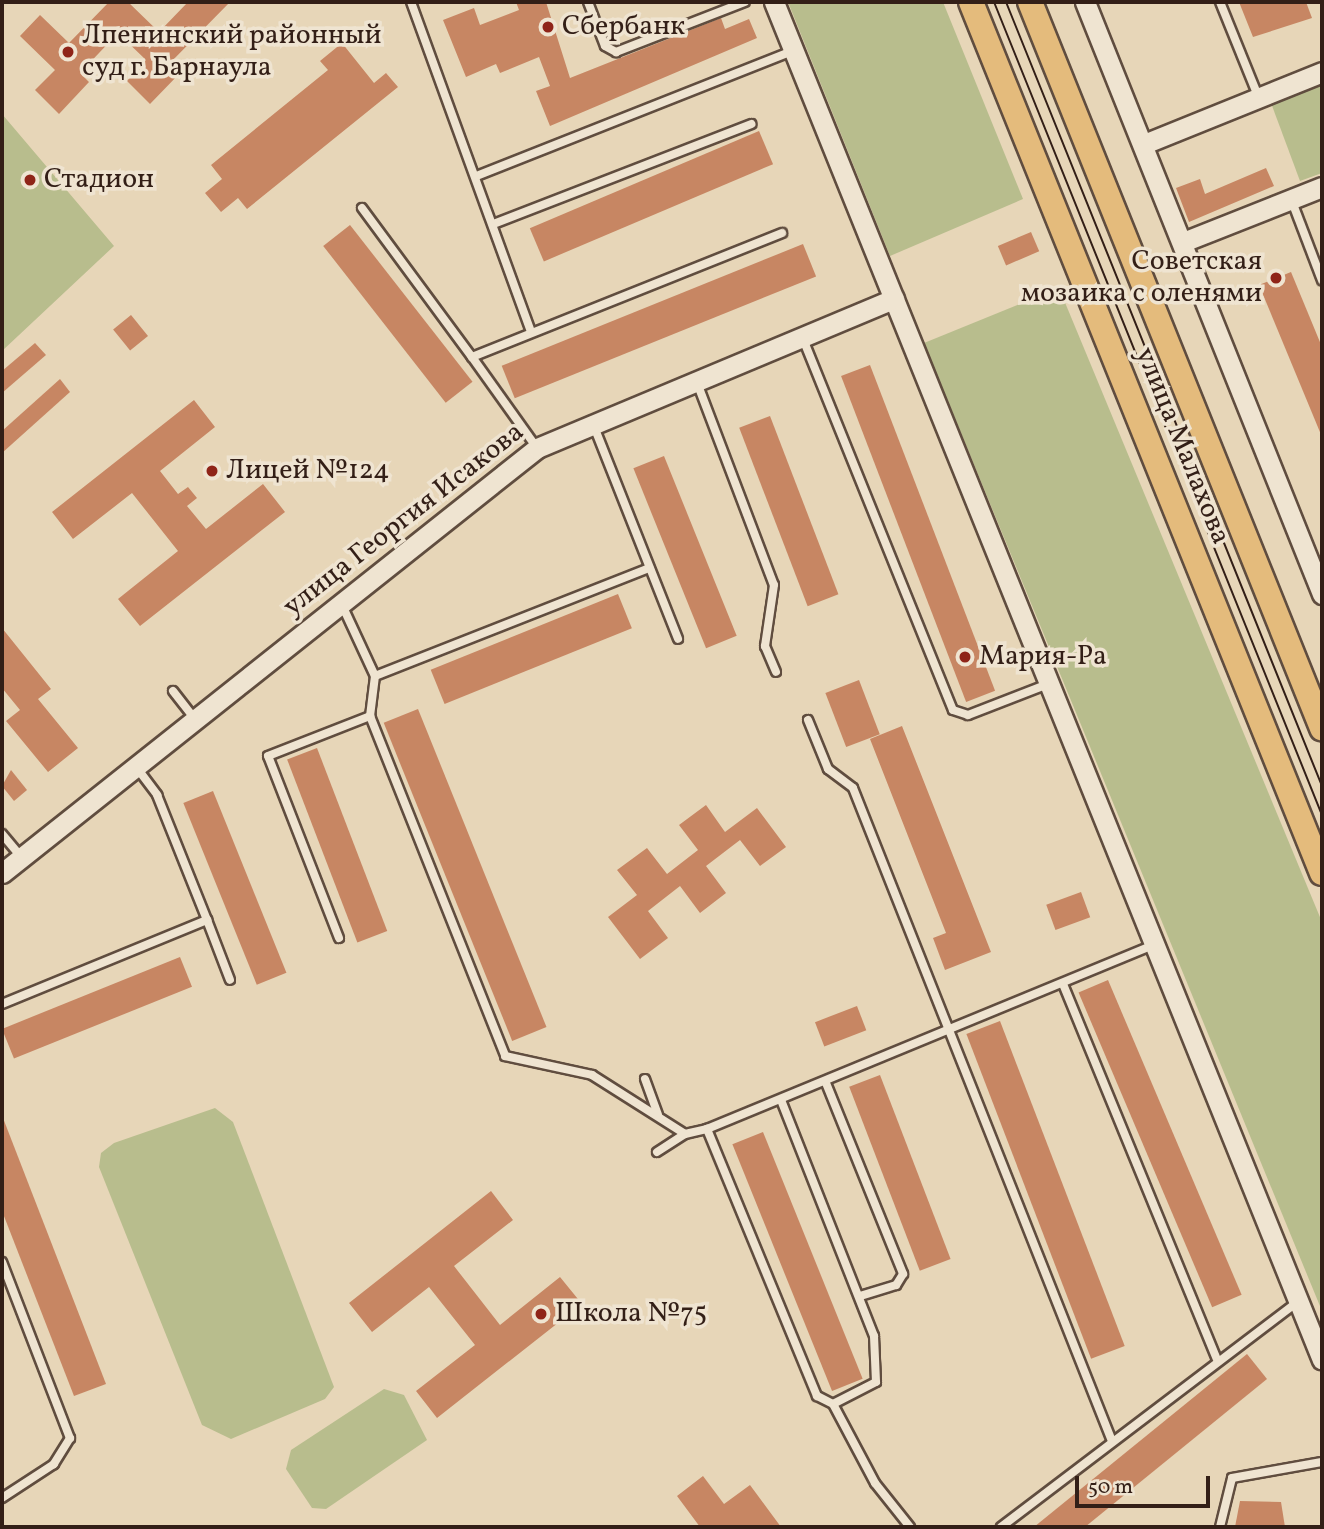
<!DOCTYPE html>
<meta charset="utf-8">
<style>
body{margin:0}
#map{position:relative;width:1324px;height:1529px;overflow:hidden;background:#e7d6b8;font-family:Vollkorn,serif}
div>[style]{position:absolute}
.green>*{inset:0;background:#b8bd8d}
.building>*{inset:0;background:#c78663;transform-origin:0 0}
.roads{filter:drop-shadow(2px 0 #604d3f) drop-shadow(-2px 0 #604d3f) drop-shadow(0 2px #604d3f) drop-shadow(0 -2px #604d3f)}
.service>*{height:8px;margin:-4px;padding:0 4px;transform-origin:4px;border-radius:4px;background:#efe4d1}
.tertiary>*{height:19px;margin:-9.5px;padding:0 9.5px;transform-origin:9.5px;border-radius:9.5px;background:#efe4d1}
.primary>*{height:24px;margin:-12px;padding:0 12px;transform-origin:12px;border-radius:12px;background:#e4bb7c}
.tram>*{height:2px;margin:-1px;padding:0 1px;transform-origin:1px;border-radius:1px;background:#331f17}
.dots>*{width:19px;height:19px;translate:-50% -50%;box-sizing:border-box;border:4px solid #efe4d1;border-radius:50%}
span{translate:-50% -50%;white-space:nowrap;text-align:center;line-height:1.15;-webkit-text-stroke:7px #efe4d1;paint-order:stroke}
.poi-label{font-size:28px;color:#331f17}
.left{translate:0 -50%;text-align:left}
.right{translate:-100% -50%;text-align:right}
.street-label{font-size:28px;color:#331f17}
.frame{position:absolute;inset:0;border:4px solid #331f17;pointer-events:none}
.scale{position:absolute;left:1075px;top:1476px;width:135px;height:32px;box-sizing:border-box;border:4px solid #331f17;border-top:0;padding-left:9px;font-size:21px;line-height:24px;white-space:nowrap;color:#331f17;-webkit-text-stroke:5px #efe4d1;paint-order:stroke}
</style>
<div id="map">
<div class="green">
<i style="clip-path:polygon(788px 2px,943px 2px,1023px 199px,890px 256px)"></i>
<i style="clip-path:polygon(1322px 82px,1322px 173px,1300px 181px,1271px 103px)"></i>
<i style="clip-path:polygon(2px 114px,114px 246px,2px 351px,2px 113px)"></i>
<i style="clip-path:polygon(1059px 288px,1322px 922px,1322px 1311px,924px 343px)"></i>
<i style="clip-path:polygon(215px 1108px,233px 1122px,334px 1387px,325px 1399px,231px 1439px,202px 1425px,99px 1167px,101px 1153px,114px 1143px)"></i>
<i style="clip-path:polygon(384px 1389px,404px 1395px,427px 1440px,326px 1509px,312px 1508px,286px 1469px,291px 1450px)"></i>
</div>
<div class="building">
<i style="clip-path:polygon(109px 2px,128px 2px,159px 32px,188px 2px,230px 2px,170px 63px,180px 73px,150px 104px,127px 81px,146px 60px,118px 33px,80px 73px,89px 82px,59px 114px,35px 90px,55px 70px,20px 36px,40px 15px,69px 43px)"></i>
<i style="clip-path:polygon(516px 2px,546px 2px,570px 78px,721px 18px,725px 29px,749px 19px,757px 38px,550px 126px,536px 91px,550px 86px,539px 57px,500px 73px,496px 64px,466px 77px,443px 20px,474px 8px,480px 25px,519px 10px)"></i>
<i style="clip-path:polygon(1239px 2px,1306px 2px,1312px 18px,1253px 37px)"></i>
<i style="clip-path:polygon(342px 43px,374px 83px,386px 73px,398px 87px,247px 209px,238px 198px,221px 212px,205px 193px,222px 179px,211px 165px,328px 70px,320px 61px)"></i>
<i style="left:759px;top:131px;width:36px;height:249px;rotate:67deg"></i>
<i style="clip-path:polygon(1266px 168px,1274px 186px,1189px 222px,1176px 188px,1200px 179px,1205px 194px)"></i>
<i style="left:350px;top:225px;width:199px;height:34px;rotate:52deg"></i>
<i style="left:1031px;top:232px;width:21px;height:36px;rotate:67deg"></i>
<i style="left:803px;top:244px;width:35px;height:325px;rotate:68deg"></i>
<i style="clip-path:polygon(1291px 272px,1322px 347px,1322px 437px,1259px 285px)"></i>
<i style="left:131px;top:315px;width:27px;height:23px;rotate:51deg"></i>
<i style="clip-path:polygon(35px 343px,46px 355px,2px 393px,2px 371px)"></i>
<i style="left:870px;top:365px;width:349px;height:31px;rotate:69deg"></i>
<i style="clip-path:polygon(60px 379px,70px 392px,2px 453px,2px 431px)"></i>
<i style="clip-path:polygon(194px 400px,215px 427px,160px 471px,178px 494px,188px 487px,197px 498px,187px 506px,206px 529px,263px 484px,285px 512px,140px 626px,118px 599px,178px 551px,132px 493px,73px 539px,52px 512px)"></i>
<i style="left:770px;top:416px;width:191px;height:33px;rotate:69deg"></i>
<i style="left:664px;top:456px;width:194px;height:33px;rotate:68deg"></i>
<i style="left:618px;top:594px;width:37px;height:202px;rotate:68deg"></i>
<i style="clip-path:polygon(2px 628px,51px 689px,38px 699px,78px 748px,48px 772px,6px 721px,20px 710px,2px 688px)"></i>
<i style="left:859px;top:680px;width:58px;height:36px;rotate:69deg"></i>
<i style="left:418px;top:709px;width:343px;height:37px;rotate:68deg"></i>
<i style="clip-path:polygon(902px 726px,991px 952px,945px 970px,933px 938px,946px 933px,870px 739px)"></i>
<i style="left:317px;top:748px;width:196px;height:32px;rotate:69deg"></i>
<i style="clip-path:polygon(11px 770px,27px 790px,14px 801px,2px 786px)"></i>
<i style="left:213px;top:791px;width:196px;height:32px;rotate:68deg"></i>
<i style="clip-path:polygon(706px 805px,725px 832px,757px 808px,786px 847px,760px 866px,740px 840px,706px 866px,726px 893px,700px 913px,680px 886px,648px 911px,668px 938px,640px 959px,608px 917px,637px 895px,617px 870px,647px 848px,667px 874px,698px 850px,679px 825px)"></i>
<i style="left:1081px;top:892px;width:27px;height:37px;rotate:70deg"></i>
<i style="left:180px;top:957px;width:32px;height:192px;rotate:68deg"></i>
<i style="left:1108px;top:980px;width:342px;height:32px;rotate:67deg"></i>
<i style="left:857px;top:1006px;width:26px;height:45px;rotate:69deg"></i>
<i style="left:1000px;top:1021px;width:348px;height:36px;rotate:69deg"></i>
<i style="left:880px;top:1075px;width:197px;height:33px;rotate:69deg"></i>
<i style="clip-path:polygon(3px 1118px,106px 1384px,74px 1396px,2px 1211px)"></i>
<i style="left:763px;top:1132px;width:266px;height:33px;rotate:68deg"></i>
<i style="clip-path:polygon(491px 1191px,513px 1220px,454px 1266px,500px 1325px,560px 1277px,582px 1304px,437px 1418px,416px 1391px,475px 1345px,429px 1287px,372px 1332px,349px 1303px)"></i>
<i style="clip-path:polygon(1247px 1354px,1267px 1379px,1085px 1527px,1034px 1527px)"></i>
<i style="clip-path:polygon(703px 1476px,724px 1504px,750px 1485px,781px 1527px,700px 1527px,677px 1496px)"></i>
<i style="clip-path:polygon(1240px 1501px,1281px 1502px,1285px 1527px,1235px 1527px)"></i>
</div>
<div class="roads">
<div class="service">
<i style="left:411px;top:2px;width:351px;rotate:70deg"></i>
<i style="left:588px;top:2px;width:47px;rotate:68.9deg"></i>
<i style="left:605px;top:46px;width:13px;rotate:29deg"></i>
<i style="left:616px;top:52px;width:138px;rotate:-21.2deg"></i>
<i style="left:1220px;top:2px;width:101px;rotate:68deg"></i>
<i style="left:479px;top:175px;width:339px;rotate:-21.6deg"></i>
<i style="left:1291px;top:199px;width:87px;rotate:69.1deg"></i>
<i style="left:362px;top:208px;width:185px;rotate:53.6deg"></i>
<i style="left:496px;top:223px;width:274px;rotate:-21.2deg"></i>
<i style="left:803px;top:339px;width:400px;rotate:68deg"></i>
<i style="left:953px;top:710px;width:16px;rotate:18deg"></i>
<i style="left:968px;top:715px;width:86px;rotate:-21.2deg"></i>
<i style="left:696px;top:380px;width:219px;rotate:69.2deg"></i>
<i style="left:774px;top:585px;width:62px;rotate:98.4deg"></i>
<i style="left:765px;top:646px;width:28px;rotate:67deg"></i>
<i style="left:593px;top:424px;width:231px;rotate:68.4deg"></i>
<i style="left:537px;top:448px;width:112px;rotate:-125.5deg"></i>
<i style="left:472px;top:357px;width:334px;rotate:-21.8deg"></i>
<i style="left:342px;top:605px;width:78px;rotate:65.1deg"></i>
<i style="left:375px;top:676px;width:295px;rotate:-21.5deg"></i>
<i style="left:375px;top:676px;width:40px;rotate:97.1deg"></i>
<i style="left:370px;top:716px;width:366px;rotate:68.3deg"></i>
<i style="left:505px;top:1056px;width:89px;rotate:12.3deg"></i>
<i style="left:592px;top:1075px;width:110px;rotate:32.4deg"></i>
<i style="left:685px;top:1134px;width:23px;rotate:-13deg"></i>
<i style="left:173px;top:691px;width:36px;rotate:52deg"></i>
<i style="left:808px;top:720px;width:53px;rotate:67.8deg"></i>
<i style="left:828px;top:769px;width:31px;rotate:37deg"></i>
<i style="left:853px;top:788px;width:702px;rotate:68.37deg"></i>
<i style="left:137px;top:768px;width:34px;rotate:53deg"></i>
<i style="left:157px;top:795px;width:135px;rotate:68.2deg"></i>
<i style="left:2px;top:834px;width:31px;rotate:50deg"></i>
<i style="left:339px;top:938px;width:195px;rotate:-111.3deg"></i>
<i style="left:268px;top:756px;width:110px;rotate:-21.4deg"></i>
<i style="left:1063px;top:984px;width:405px;rotate:67.7deg"></i>
<i style="left:2px;top:1004px;width:222px;rotate:-22.3deg"></i>
<i style="left:207px;top:920px;width:64px;rotate:69deg"></i>
<i style="left:645px;top:1079px;width:38px;rotate:70deg"></i>
<i style="left:826px;top:1083px;width:206px;rotate:68deg"></i>
<i style="left:903px;top:1274px;width:13px;rotate:122deg"></i>
<i style="left:896px;top:1285px;width:37px;rotate:163deg"></i>
<i style="left:781px;top:1100px;width:254px;rotate:68.5deg"></i>
<i style="left:874px;top:1336px;width:46px;rotate:87.5deg"></i>
<i style="left:876px;top:1382px;width:48px;rotate:152.9deg"></i>
<i style="left:657px;top:1152px;width:33px;rotate:-33deg"></i>
<i style="left:2px;top:1262px;width:189px;rotate:68.9deg"></i>
<i style="left:70px;top:1438px;width:31px;rotate:122deg"></i>
<i style="left:54px;top:1464px;width:62px;rotate:146.8deg"></i>
<i style="left:910px;top:1527px;width:56px;rotate:-128.5deg"></i>
<i style="left:875px;top:1483px;width:89px;rotate:-118deg"></i>
<i style="left:833px;top:1404px;width:18px;rotate:-153deg"></i>
<i style="left:817px;top:1396px;width:289px;rotate:-112.4deg"></i>
<i style="left:707px;top:1129px;width:483px;rotate:-22.4deg"></i>
<i style="left:1001px;top:1527px;width:374px;rotate:-37.2deg"></i>
<i style="left:1220px;top:1527px;width:50px;rotate:-76.2deg"></i>
<i style="left:1232px;top:1478px;width:91px;rotate:-10.1deg"></i>
</div>
<div class="tertiary">
<i style="left:774px;top:2px;width:1464px;rotate:68.02deg"></i>
<i style="left:1085px;top:2px;width:638px;rotate:68.18deg"></i>
<i style="left:1144px;top:144px;width:192px;rotate:-22deg"></i>
<i style="left:1183px;top:242px;width:149px;rotate:-21.6deg"></i>
<i style="left:2px;top:873px;width:683px;rotate:-38.46deg"></i>
<i style="left:537px;top:448px;width:387px;rotate:-22.7deg"></i>
</div>
<div class="primary">
<i style="left:971px;top:2px;width:939px;rotate:68.05deg"></i>
<i style="left:1030px;top:2px;width:783px;rotate:68.09deg"></i>
</div>
</div>
<div class="tram">
<i style="left:994px;top:2px;width:877px;rotate:68.03deg"></i>
<i style="left:1006px;top:2px;width:845px;rotate:68.05deg"></i>
</div>
<div class="dots">
<i style="left:548px;top:27px;background:#8f2418"></i>
<i style="left:68px;top:52px;background:#8f2418"></i>
<i style="left:30px;top:180px;background:#8f2418"></i>
<i style="left:1276px;top:278px;background:#8f2418"></i>
<i style="left:212px;top:471px;background:#8f2418"></i>
<i style="left:965px;top:657px;background:#8f2418"></i>
<i style="left:541px;top:1314px;background:#8f2418"></i>
</div>
<div class="poi-label">
<span class="left" style="left:562px;top:27px">Сбербанк</span>
<span class="left" style="left:82px;top:52px">Лпенинский районный<br>суд г. Барнаула</span>
<span class="left" style="left:44px;top:180px">Стадион</span>
<span class="right" style="left:1262px;top:278px">Советская<br>мозаика с оленями</span>
<span class="left" style="left:226px;top:471px">Лицей №124</span>
<span class="left" style="left:979px;top:657px">Мария-Ра</span>
<span class="left" style="left:555px;top:1314px">Школа №75</span>
</div>
<div class="street-label">
<span style="left:1182px;top:446px;rotate:68deg">улица Малахова</span>
<span style="left:404px;top:520px;rotate:-38deg">улица Георгия Исакова</span>
</div>
<div class="frame"></div>
<div class="scale">50 m</div>
</div>
